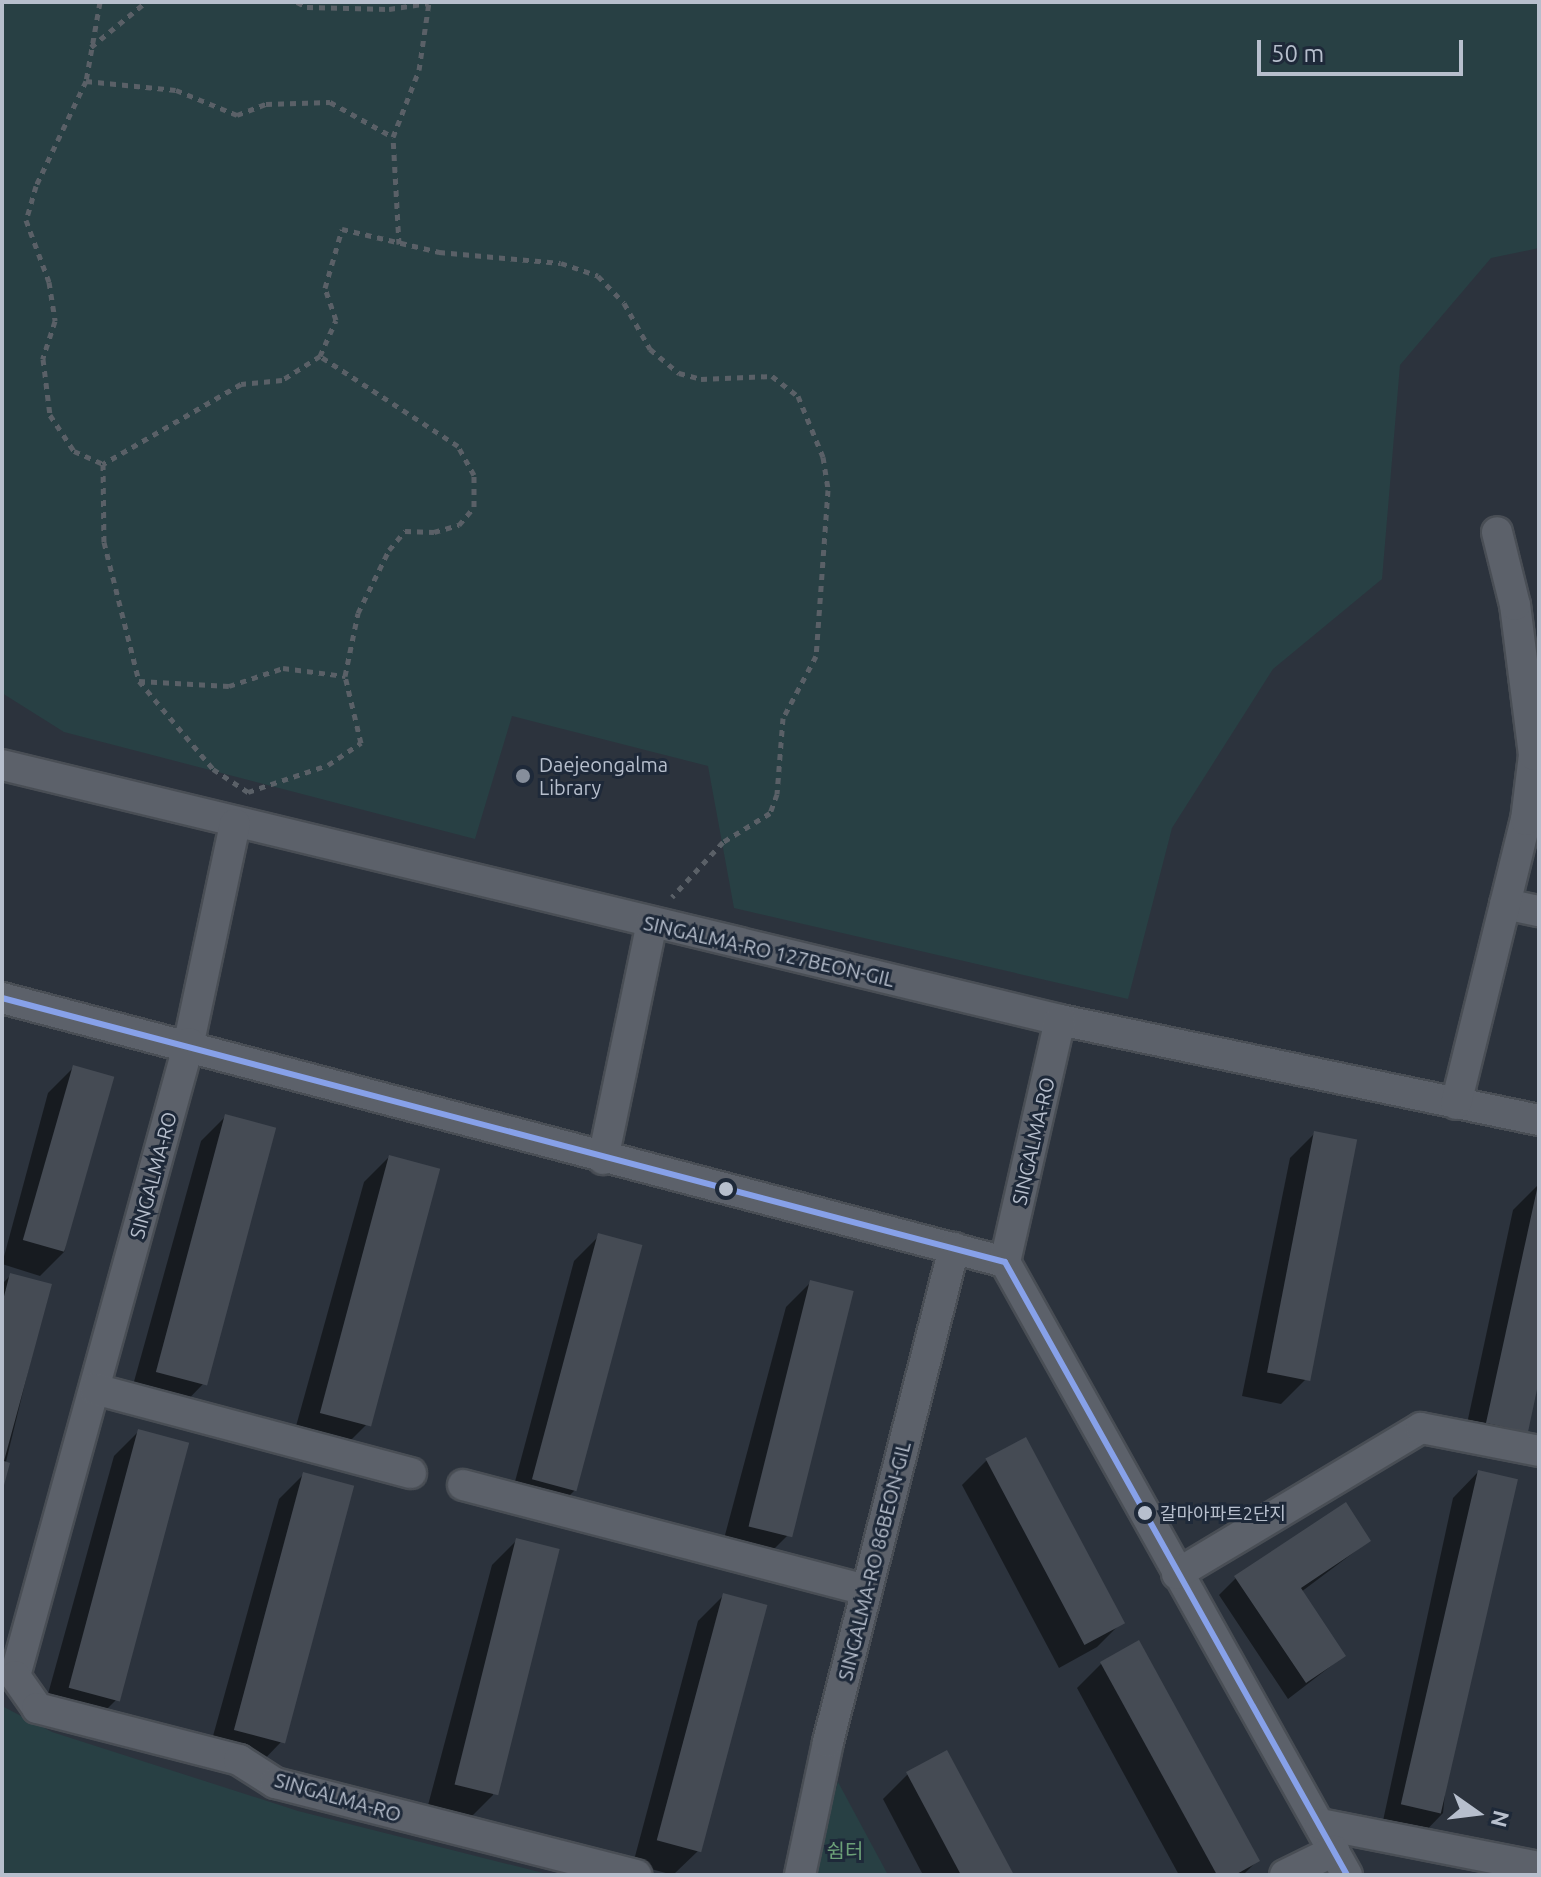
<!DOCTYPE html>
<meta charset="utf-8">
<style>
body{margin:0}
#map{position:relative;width:1541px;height:1877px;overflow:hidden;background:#2c333d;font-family:Ubuntu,"Noto Sans KR",sans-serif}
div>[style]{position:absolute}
.green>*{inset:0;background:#284044}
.shadow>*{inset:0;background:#0007}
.building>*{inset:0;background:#454b54;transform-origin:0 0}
.path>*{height:5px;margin-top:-2.5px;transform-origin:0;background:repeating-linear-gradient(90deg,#5a6067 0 6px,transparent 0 12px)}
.roads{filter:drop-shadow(2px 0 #494e55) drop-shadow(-2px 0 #494e55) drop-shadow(0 2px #494e55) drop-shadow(0 -2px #494e55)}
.minor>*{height:30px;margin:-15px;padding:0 15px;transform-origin:15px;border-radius:15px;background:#5c616a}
.bus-1>*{height:6px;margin:-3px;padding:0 3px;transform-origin:3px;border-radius:3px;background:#87a1e9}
.dots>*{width:22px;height:22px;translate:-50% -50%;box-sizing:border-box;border:4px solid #1e2939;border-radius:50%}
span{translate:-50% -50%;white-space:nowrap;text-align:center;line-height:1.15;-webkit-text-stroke:6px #1e2939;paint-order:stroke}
.bus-label{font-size:18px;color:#b7bfcd}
.left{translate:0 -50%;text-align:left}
.poi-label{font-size:20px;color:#b7bfcd}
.street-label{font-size:20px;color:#b7bfcd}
.park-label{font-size:20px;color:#6ca078}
.frame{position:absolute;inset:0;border:4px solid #b7bfcd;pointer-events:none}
.north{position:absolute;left:1437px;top:1773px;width:80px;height:80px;-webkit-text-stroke:6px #1e2939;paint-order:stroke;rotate:104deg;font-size:22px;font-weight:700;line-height:32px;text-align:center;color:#b7bfcd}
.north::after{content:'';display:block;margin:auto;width:28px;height:36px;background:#b7bfcd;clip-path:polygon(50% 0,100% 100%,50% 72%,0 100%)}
.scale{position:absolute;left:1257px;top:40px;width:206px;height:36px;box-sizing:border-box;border:4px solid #b7bfcd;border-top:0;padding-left:10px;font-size:24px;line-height:28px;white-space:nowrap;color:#b7bfcd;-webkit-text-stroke:6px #1e2939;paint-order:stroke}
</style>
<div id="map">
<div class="green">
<i style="clip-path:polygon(2px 2px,1539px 2px,1539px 248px,1491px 258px,1400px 365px,1382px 579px,1273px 669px,1172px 828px,1128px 999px,734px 908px,708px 766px,512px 716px,475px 839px,64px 732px,2px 693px)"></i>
<i style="clip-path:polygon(2px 1706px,52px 1732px,298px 1811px,551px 1875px,2px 1875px)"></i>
<i style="clip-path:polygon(838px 1782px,888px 1875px,811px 1875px)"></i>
</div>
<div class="shadow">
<i style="clip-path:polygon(73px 1068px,65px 1251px,40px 1276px,2px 1264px,48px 1093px)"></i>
<i style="clip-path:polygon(226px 1116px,203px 1384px,178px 1410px,130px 1396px,201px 1141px)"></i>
<i style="clip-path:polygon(1315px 1133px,1306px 1379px,1281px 1404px,1242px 1396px,1290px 1158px)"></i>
<i style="clip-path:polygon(389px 1157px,366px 1425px,341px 1450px,293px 1437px,364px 1182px)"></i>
<i style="clip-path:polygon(1538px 1185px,1539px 1370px,1526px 1431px,1501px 1456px,1462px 1447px,1513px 1210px)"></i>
<i style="clip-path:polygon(599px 1236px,575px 1490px,550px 1515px,509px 1504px,574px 1261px)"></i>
<i style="clip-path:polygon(11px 1275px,49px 1285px,2px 1478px,2px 1284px)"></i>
<i style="clip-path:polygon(811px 1282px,787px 1536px,762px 1561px,721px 1550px,786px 1307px)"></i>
<i style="clip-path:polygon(139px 1431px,116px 1700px,91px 1725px,43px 1712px,114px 1456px)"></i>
<i style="clip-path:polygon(987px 1460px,1122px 1622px,1097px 1647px,1059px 1668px,962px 1485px)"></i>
<i style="clip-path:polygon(1478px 1472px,1443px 1813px,1418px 1839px,1381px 1830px,1453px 1498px)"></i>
<i style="clip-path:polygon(304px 1474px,281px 1742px,256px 1768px,208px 1754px,279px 1499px)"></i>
<i style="clip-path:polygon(517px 1540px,493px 1795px,468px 1820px,427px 1809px,492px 1565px)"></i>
<i style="clip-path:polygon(1369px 1541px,1301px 1592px,1344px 1656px,1288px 1699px,1219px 1595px,1236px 1578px)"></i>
<i style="clip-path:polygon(723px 1596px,699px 1850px,673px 1875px,633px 1864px,698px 1621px)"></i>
<i style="clip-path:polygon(1102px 1663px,1258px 1860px,1243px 1875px,1179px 1875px,1077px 1688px)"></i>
<i style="clip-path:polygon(908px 1774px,1011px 1875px,923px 1875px,883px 1799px)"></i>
</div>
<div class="building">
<i style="left:73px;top:1065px;width:43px;height:182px;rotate:16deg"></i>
<i style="left:225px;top:1114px;width:53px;height:267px;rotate:15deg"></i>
<i style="left:1314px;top:1131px;width:44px;height:246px;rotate:11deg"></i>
<i style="left:389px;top:1155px;width:53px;height:267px;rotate:15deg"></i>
<i style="clip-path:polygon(1539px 1180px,1539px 1380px,1528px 1432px,1486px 1423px)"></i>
<i style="left:598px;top:1233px;width:46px;height:255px;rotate:15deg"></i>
<i style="clip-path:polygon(10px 1273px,52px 1284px,4px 1461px,10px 1463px,3px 1489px,2px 1304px)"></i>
<i style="left:810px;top:1280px;width:45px;height:254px;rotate:14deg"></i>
<i style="left:138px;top:1429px;width:53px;height:268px;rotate:15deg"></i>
<i style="left:1026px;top:1437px;width:211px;height:46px;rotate:62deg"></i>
<i style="left:1478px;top:1470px;width:41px;height:343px;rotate:13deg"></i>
<i style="left:303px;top:1472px;width:53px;height:267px;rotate:15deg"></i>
<i style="clip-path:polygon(1346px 1502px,1371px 1541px,1301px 1588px,1346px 1656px,1306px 1683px,1234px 1576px)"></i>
<i style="left:516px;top:1538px;width:45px;height:254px;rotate:14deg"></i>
<i style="left:723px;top:1593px;width:46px;height:256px;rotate:15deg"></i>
<i style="clip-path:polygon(1139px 1640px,1260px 1861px,1235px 1875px,1217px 1875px,1100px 1662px)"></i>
<i style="clip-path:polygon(947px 1750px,1014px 1875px,961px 1875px,906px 1772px)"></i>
</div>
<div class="path">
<i style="left:100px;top:2px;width:80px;rotate:100deg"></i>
<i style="left:86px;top:81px;width:116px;rotate:115.5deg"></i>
<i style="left:36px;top:186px;width:35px;rotate:106deg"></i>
<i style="left:26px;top:220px;width:66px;rotate:69.6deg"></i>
<i style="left:49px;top:282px;width:39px;rotate:81deg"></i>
<i style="left:55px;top:321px;width:40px;rotate:108deg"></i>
<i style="left:43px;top:359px;width:56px;rotate:82.9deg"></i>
<i style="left:50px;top:415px;width:43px;rotate:56.3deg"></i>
<i style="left:74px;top:451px;width:32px;rotate:24deg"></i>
<i style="left:297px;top:2px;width:11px;rotate:27deg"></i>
<i style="left:307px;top:7px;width:82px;rotate:1.4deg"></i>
<i style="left:389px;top:9px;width:40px;rotate:-8.5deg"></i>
<i style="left:91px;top:47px;width:71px;rotate:-39.3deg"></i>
<i style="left:86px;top:81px;width:90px;rotate:5.7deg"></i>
<i style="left:176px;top:90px;width:66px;rotate:22.3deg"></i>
<i style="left:237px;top:115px;width:31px;rotate:-21deg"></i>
<i style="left:266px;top:104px;width:64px;rotate:-1.8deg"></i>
<i style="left:330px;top:102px;width:72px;rotate:29.1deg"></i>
<i style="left:399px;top:244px;width:107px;rotate:-93.2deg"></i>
<i style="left:393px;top:137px;width:72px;rotate:-68.8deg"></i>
<i style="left:419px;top:70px;width:69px;rotate:-81.6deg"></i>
<i style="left:320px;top:356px;width:45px;rotate:147.7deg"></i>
<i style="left:282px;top:380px;width:41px;rotate:174.4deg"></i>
<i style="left:241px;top:384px;width:160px;rotate:149.9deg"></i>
<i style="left:103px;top:464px;width:78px;rotate:89.3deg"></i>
<i style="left:104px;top:542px;width:143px;rotate:75.9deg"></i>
<i style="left:139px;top:681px;width:115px;rotate:49.9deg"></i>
<i style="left:213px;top:769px;width:42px;rotate:33.3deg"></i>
<i style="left:248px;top:792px;width:84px;rotate:-18.6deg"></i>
<i style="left:328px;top:765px;width:40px;rotate:-34deg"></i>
<i style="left:361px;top:743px;width:69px;rotate:-103.4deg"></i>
<i style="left:345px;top:676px;width:64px;rotate:-78.3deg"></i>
<i style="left:358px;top:613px;width:70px;rotate:-63.8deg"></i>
<i style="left:389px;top:550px;width:25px;rotate:-50deg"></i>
<i style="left:405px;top:531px;width:29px;rotate:2deg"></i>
<i style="left:434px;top:532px;width:26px;rotate:-16deg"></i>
<i style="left:459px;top:525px;width:23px;rotate:-50deg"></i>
<i style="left:474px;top:507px;width:32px;rotate:-90deg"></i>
<i style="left:474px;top:475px;width:33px;rotate:-119deg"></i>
<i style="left:458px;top:446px;width:165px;rotate:-146.9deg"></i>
<i style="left:320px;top:356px;width:39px;rotate:-66deg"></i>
<i style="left:336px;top:320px;width:34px;rotate:-109deg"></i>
<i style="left:325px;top:288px;width:61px;rotate:-73.9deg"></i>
<i style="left:342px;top:229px;width:100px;rotate:13.3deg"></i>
<i style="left:439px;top:252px;width:122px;rotate:5.2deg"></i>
<i style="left:561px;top:263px;width:39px;rotate:19deg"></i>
<i style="left:598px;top:276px;width:37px;rotate:46deg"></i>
<i style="left:624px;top:303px;width:53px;rotate:60.5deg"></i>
<i style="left:650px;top:349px;width:38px;rotate:40deg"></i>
<i style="left:679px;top:373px;width:23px;rotate:15deg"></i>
<i style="left:701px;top:379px;width:71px;rotate:-2.4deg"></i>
<i style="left:772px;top:376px;width:33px;rotate:38deg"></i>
<i style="left:798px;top:396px;width:66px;rotate:67.7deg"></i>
<i style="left:823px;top:457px;width:33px;rotate:81deg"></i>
<i style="left:828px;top:490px;width:166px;rotate:94.1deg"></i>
<i style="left:816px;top:656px;width:70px;rotate:118deg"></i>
<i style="left:783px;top:718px;width:76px;rotate:94.5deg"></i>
<i style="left:777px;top:794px;width:20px;rotate:110deg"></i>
<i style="left:770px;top:813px;width:55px;rotate:148.3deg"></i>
<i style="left:723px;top:842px;width:75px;rotate:132.8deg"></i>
<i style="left:139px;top:681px;width:90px;rotate:3.2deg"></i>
<i style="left:229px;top:686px;width:57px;rotate:-18.4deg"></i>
<i style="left:283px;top:668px;width:63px;rotate:7.4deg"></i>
</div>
<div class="roads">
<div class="minor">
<i style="left:2px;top:765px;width:1088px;rotate:13.55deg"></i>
<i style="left:1060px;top:1020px;width:489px;rotate:11.8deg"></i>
<i style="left:235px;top:824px;width:224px;rotate:101.9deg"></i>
<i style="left:189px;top:1043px;width:656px;rotate:105.37deg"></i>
<i style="left:15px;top:1676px;width:39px;rotate:55deg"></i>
<i style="left:37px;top:1708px;width:209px;rotate:14.4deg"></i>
<i style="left:239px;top:1760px;width:43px;rotate:32.6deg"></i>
<i style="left:275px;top:1783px;width:373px;rotate:14.3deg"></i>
<i style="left:1505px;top:904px;width:35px;rotate:12deg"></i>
<i style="left:2px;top:998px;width:1037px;rotate:14.75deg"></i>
<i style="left:1005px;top:1262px;width:702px;rotate:60.84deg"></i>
<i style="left:1456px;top:1104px;width:292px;rotate:-76.2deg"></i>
<i style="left:1526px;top:820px;width:65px;rotate:-83deg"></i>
<i style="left:1534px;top:755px;width:151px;rotate:-97.2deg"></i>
<i style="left:1515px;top:605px;width:75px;rotate:-103.9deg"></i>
<i style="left:603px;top:1159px;width:241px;rotate:-78.3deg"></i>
<i style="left:1005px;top:1262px;width:248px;rotate:-77.2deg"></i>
<i style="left:95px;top:1389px;width:327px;rotate:14.9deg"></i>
<i style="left:463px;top:1485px;width:417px;rotate:14.6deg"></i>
<i style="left:1177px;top:1574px;width:284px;rotate:-30.9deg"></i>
<i style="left:1421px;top:1428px;width:120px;rotate:11deg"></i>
<i style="left:1320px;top:1824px;width:223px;rotate:11.1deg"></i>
<i style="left:800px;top:1875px;width:136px;rotate:-78.1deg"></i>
<i style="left:828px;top:1742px;width:510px;rotate:-75.69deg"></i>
<i style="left:1285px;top:1875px;width:55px;rotate:-26.1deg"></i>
</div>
</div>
<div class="bus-1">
<i style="left:2px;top:998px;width:1037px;rotate:14.75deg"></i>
<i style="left:1005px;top:1262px;width:702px;rotate:60.84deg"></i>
</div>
<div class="dots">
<i style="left:523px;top:776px;background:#868e9b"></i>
<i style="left:726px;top:1189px;background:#b7bfcd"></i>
<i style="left:1145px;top:1513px;background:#b7bfcd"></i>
</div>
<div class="bus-label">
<span class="left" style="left:1160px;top:1513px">갈마아파트2단지</span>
</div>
<div class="poi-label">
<span class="left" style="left:539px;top:776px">Daejeongalma<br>Library</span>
</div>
<div class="street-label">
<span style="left:769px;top:951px;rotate:13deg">SINGALMA-RO 127BEON-GIL</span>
<span style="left:1033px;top:1141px;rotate:-77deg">SINGALMA-RO</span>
<span style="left:153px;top:1175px;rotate:-75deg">SINGALMA-RO</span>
<span style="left:874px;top:1561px;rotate:-76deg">SINGALMA-RO 86BEON-GIL</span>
<span style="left:338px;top:1797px;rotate:16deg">SINGALMA-RO</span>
</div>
<div class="park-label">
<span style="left:845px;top:1850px">쉼터</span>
</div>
<div class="frame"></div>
<div class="north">N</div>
<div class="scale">50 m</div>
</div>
